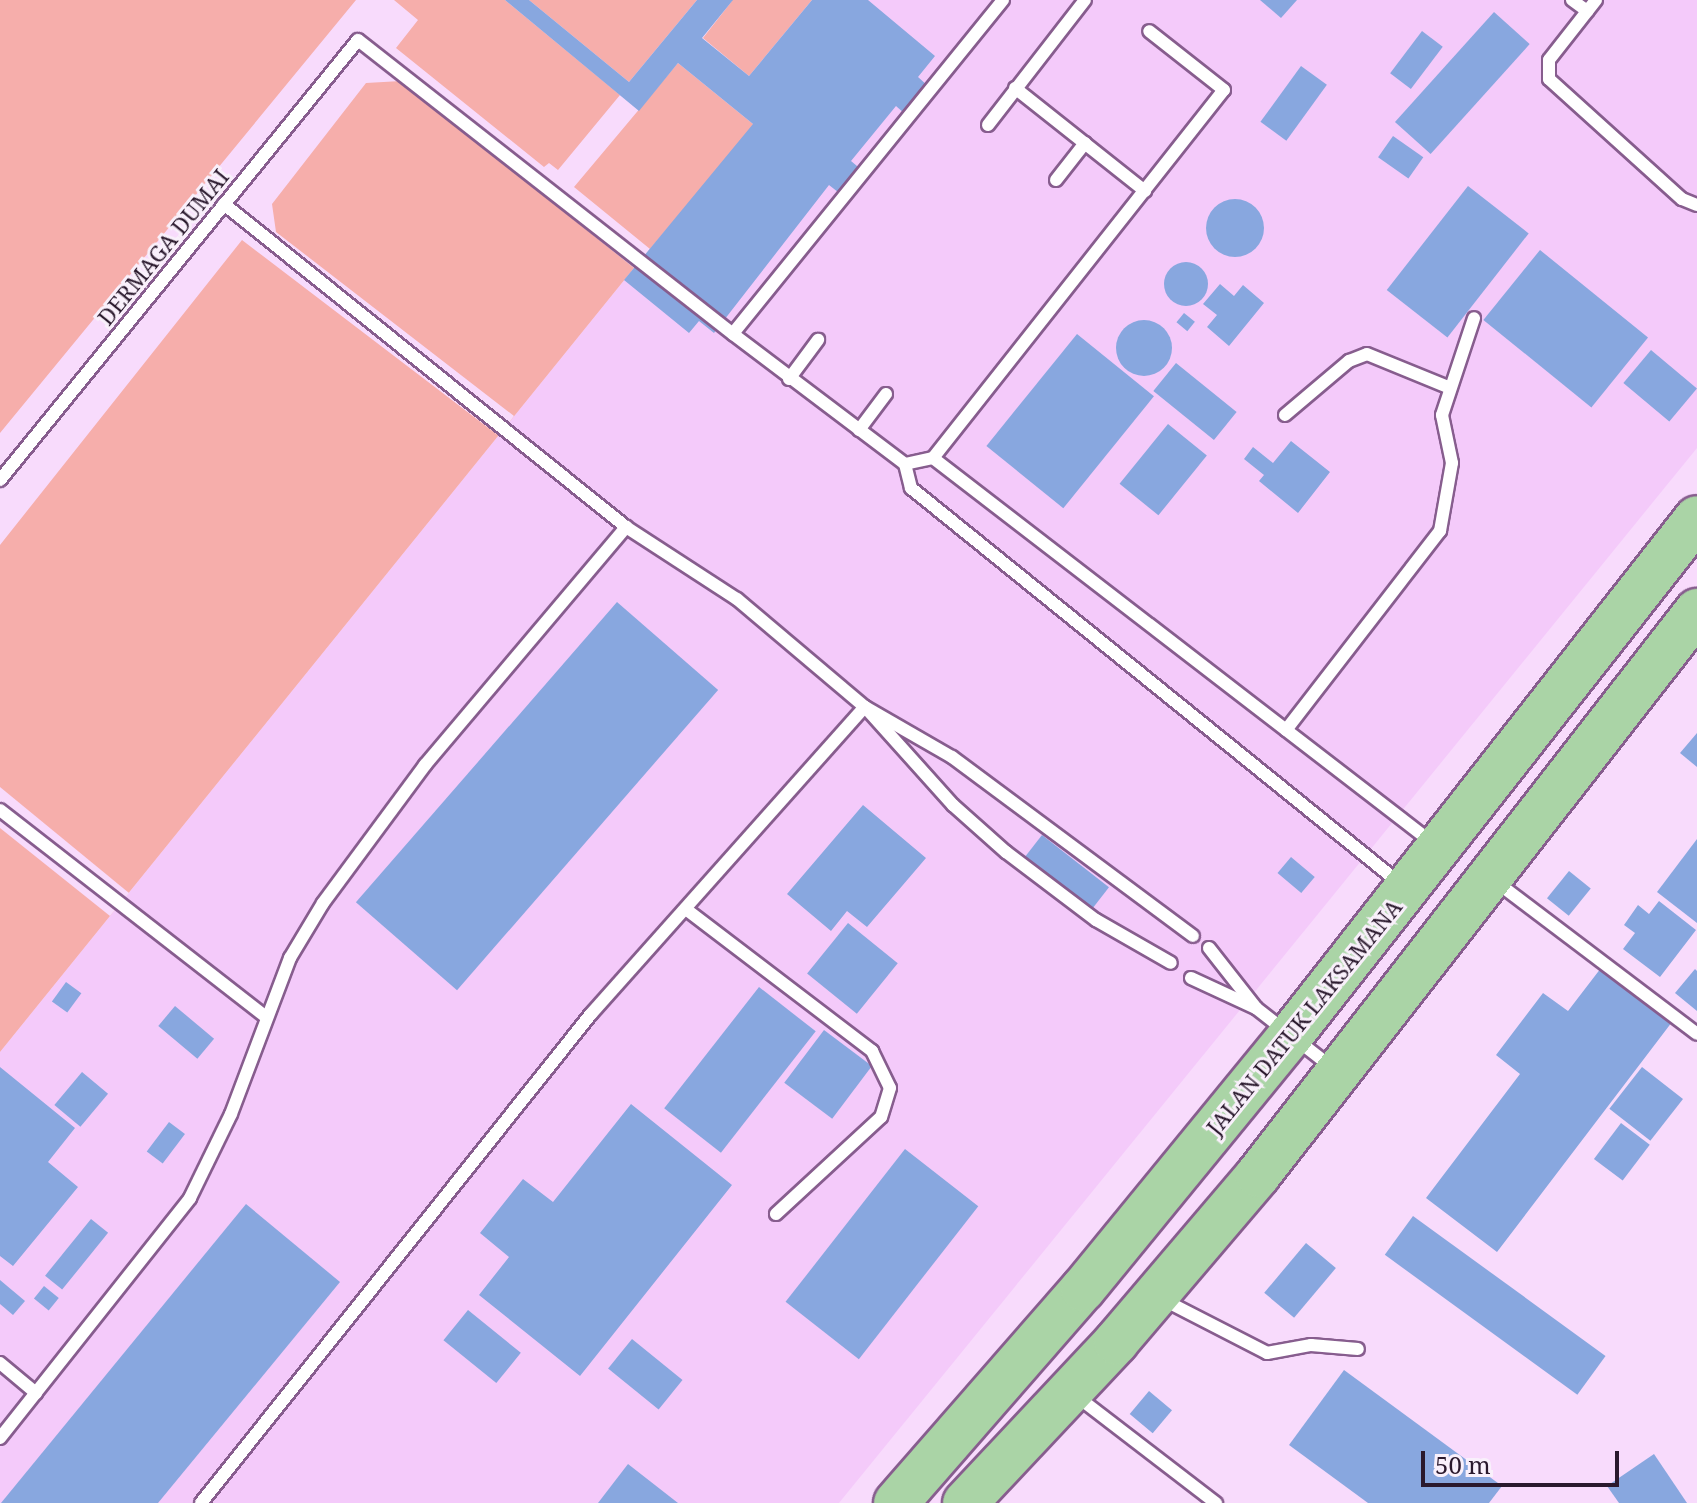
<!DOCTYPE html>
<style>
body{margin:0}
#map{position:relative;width:1697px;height:1503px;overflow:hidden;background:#f8dbfc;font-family:"Noto Serif",serif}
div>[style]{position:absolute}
.built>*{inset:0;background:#f4cafa}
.water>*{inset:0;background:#f6aeab}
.pier>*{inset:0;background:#f8dbfc}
.building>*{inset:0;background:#88a7df;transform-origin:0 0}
.round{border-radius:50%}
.roads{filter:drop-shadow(2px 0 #875d8e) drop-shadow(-2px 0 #875d8e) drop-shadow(0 2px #875d8e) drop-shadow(0 -2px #875d8e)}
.service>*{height:12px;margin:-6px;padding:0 6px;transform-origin:6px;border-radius:6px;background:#fff}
.trunk>*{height:44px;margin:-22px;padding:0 22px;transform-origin:22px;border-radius:22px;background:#aad4a6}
span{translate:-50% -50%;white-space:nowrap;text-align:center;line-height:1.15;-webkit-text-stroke:6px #f9f0fb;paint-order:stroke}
.street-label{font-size:22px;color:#2a192d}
.scale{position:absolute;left:1421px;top:1451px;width:198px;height:36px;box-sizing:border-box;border:4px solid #2a192d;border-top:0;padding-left:10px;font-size:24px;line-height:28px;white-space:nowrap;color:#2a192d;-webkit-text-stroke:6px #f9f0fb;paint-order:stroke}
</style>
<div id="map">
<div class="built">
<i style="clip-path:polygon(859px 0,1697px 0,1697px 448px,839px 1503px,0 1503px,0 1052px,634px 268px)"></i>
</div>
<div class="water">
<i style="clip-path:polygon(0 0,859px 0,634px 268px,0 1052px)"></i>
</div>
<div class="pier">
<i style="clip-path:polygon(356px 0,394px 0,418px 20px,396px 48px,544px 167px,549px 163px,558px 170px,620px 95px,505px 0,529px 0,629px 82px,697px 0,732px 1px,703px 38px,749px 76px,812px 0,859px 0,753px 124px,678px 63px,574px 187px,650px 249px,634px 268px,401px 81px,366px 83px,272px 204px,276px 232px,514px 416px,499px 436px,242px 240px,0 545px,0 433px)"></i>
<i style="clip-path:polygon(0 787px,129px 893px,110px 916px,0 828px)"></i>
</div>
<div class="building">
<i style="clip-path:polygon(505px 0,529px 0,629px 82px,697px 0,733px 0,702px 38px,749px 76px,812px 0,868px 0,935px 56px,918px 77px,928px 86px,905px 114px,896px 106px,851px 161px,863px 171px,843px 196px,829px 185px,714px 333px,699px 321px,689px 333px,624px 280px,753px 124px,678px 63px,639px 111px)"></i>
<i style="clip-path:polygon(1260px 0,1297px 0,1281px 18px)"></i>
<i style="left:1494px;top:12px;width:48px;height:148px;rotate:42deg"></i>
<i style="left:1422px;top:31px;width:26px;height:53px;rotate:37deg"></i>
<i style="left:1301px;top:66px;width:32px;height:69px;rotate:36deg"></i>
<i style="left:1393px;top:136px;width:37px;height:26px;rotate:35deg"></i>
<i style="left:1468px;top:186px;width:77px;height:132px;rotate:38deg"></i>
<i class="round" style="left:1206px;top:199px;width:58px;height:58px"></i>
<i style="left:1540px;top:250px;width:139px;height:90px;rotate:39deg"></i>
<i class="round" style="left:1164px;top:262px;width:44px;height:44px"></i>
<i style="clip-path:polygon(1220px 284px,1234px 296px,1243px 285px,1264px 303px,1229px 346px,1207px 327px,1217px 315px,1203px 304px)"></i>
<i style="left:1184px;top:313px;width:14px;height:12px;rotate:39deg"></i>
<i class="round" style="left:1116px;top:320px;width:56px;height:56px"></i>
<i style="left:1077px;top:334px;width:99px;height:144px;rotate:39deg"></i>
<i style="left:1651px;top:350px;width:60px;height:43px;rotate:40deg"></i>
<i style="left:1176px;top:363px;width:78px;height:36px;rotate:39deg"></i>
<i style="left:1168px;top:424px;width:50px;height:77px;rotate:39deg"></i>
<i style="clip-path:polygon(1291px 441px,1330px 472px,1298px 513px,1259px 481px,1264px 475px,1244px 459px,1253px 447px,1273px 463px)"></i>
<i style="left:617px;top:602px;width:134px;height:398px;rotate:41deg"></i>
<i style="clip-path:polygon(1697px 733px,1697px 767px,1680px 753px)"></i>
<i style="clip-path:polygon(863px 805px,926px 858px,867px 927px,847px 911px,831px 931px,787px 894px)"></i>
<i style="left:1042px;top:835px;width:85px;height:30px;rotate:38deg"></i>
<i style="clip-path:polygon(1697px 839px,1697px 923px,1657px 892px)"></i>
<i style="left:1291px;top:857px;width:31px;height:21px;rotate:40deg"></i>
<i style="left:1569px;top:871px;width:28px;height:35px;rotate:39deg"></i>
<i style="clip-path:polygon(1659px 901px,1696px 930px,1660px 977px,1623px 949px,1635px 933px,1624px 925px,1638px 905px,1649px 914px)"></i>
<i style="left:848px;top:923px;width:64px;height:65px;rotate:39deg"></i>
<i style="clip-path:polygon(1601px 968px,1672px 1022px,1497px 1252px,1426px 1198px,1520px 1074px,1496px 1055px,1543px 993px,1568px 1011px)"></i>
<i style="clip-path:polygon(1695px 969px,1697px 971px,1697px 1011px,1675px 993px)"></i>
<i style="left:66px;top:982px;width:19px;height:24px;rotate:36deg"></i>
<i style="left:759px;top:987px;width:72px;height:154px;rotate:38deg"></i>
<i style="left:175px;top:1006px;width:51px;height:26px;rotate:40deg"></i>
<i style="left:824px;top:1030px;width:60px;height:66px;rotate:37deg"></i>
<i style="clip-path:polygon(0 1067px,75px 1128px,48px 1162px,78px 1187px,13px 1266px,0 1256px)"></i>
<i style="left:1642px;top:1067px;width:52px;height:53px;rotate:38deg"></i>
<i style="left:82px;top:1072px;width:34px;height:43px;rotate:40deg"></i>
<i style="clip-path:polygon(631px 1104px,732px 1185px,580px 1376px,479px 1295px,509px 1257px,480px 1233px,523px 1179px,553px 1202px)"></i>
<i style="left:169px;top:1122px;width:20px;height:37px;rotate:37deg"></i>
<i style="left:1621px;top:1123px;width:36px;height:45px;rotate:37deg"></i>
<i style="left:905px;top:1149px;width:93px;height:194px;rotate:38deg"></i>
<i style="clip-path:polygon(246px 1204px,340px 1282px,158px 1503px,1px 1503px)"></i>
<i style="left:1413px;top:1216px;width:238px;height:48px;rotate:36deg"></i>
<i style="left:91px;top:1219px;width:22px;height:73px;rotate:39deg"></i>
<i style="left:1306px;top:1243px;width:39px;height:65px;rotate:40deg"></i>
<i style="clip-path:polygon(0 1280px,25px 1301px,13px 1315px,0 1304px)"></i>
<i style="left:44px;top:1286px;width:19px;height:16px;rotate:39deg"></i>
<i style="left:468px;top:1310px;width:68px;height:39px;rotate:39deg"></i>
<i style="left:632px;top:1339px;width:65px;height:38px;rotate:39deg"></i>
<i style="clip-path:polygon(1344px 1370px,1502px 1486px,1489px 1503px,1368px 1503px,1289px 1445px)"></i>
<i style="left:1149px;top:1391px;width:30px;height:30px;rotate:40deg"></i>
<i style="clip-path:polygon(1654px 1454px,1687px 1503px,1619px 1503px,1607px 1486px)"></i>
<i style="clip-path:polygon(628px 1464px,678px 1503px,598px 1503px)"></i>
</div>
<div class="roads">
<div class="service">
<i style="left:1003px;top:0;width:429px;rotate:129deg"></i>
<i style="left:733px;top:334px;width:216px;rotate:37.1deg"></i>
<i style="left:905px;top:464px;width:25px;rotate:76deg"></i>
<i style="left:911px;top:488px;width:631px;rotate:38.96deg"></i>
<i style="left:1572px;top:0;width:19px;rotate:36deg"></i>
<i style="left:1596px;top:0;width:76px;rotate:128.1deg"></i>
<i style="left:1549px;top:60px;width:19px;rotate:90deg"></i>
<i style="left:1549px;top:79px;width:179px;rotate:42.1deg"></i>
<i style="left:1682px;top:199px;width:16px;rotate:22deg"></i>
<i style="left:1015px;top:88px;width:166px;rotate:38.4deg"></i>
<i style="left:988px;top:125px;width:158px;rotate:-52.2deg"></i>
<i style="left:1056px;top:180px;width:47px;rotate:-51.9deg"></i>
<i style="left:224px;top:204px;width:516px;rotate:38.78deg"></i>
<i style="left:789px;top:379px;width:49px;rotate:-53.4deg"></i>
<i style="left:1285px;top:415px;width:84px;rotate:-40.2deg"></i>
<i style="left:1349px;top:361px;width:19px;rotate:-21deg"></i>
<i style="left:1367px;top:354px;width:87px;rotate:22.2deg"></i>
<i style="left:859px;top:430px;width:45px;rotate:-53.1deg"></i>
<i style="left:933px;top:458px;width:469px;rotate:-51.7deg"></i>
<i style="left:1224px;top:90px;width:95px;rotate:-141.8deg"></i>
<i style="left:905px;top:464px;width:29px;rotate:-12deg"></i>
<i style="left:933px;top:458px;width:632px;rotate:37.61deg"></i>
<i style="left:0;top:480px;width:567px;rotate:-50.87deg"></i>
<i style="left:358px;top:40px;width:477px;rotate:38.1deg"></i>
<i style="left:1286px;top:730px;width:252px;rotate:-52.3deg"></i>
<i style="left:1440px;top:531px;width:69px;rotate:-80deg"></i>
<i style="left:1452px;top:463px;width:49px;rotate:-101.8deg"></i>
<i style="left:1442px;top:415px;width:102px;rotate:-71.7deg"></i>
<i style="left:0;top:810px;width:336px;rotate:37.9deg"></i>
<i style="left:1495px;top:881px;width:253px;rotate:37.1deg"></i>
<i style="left:687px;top:910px;width:233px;rotate:37.3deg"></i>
<i style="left:872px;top:1051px;width:41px;rotate:64.1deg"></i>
<i style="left:890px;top:1088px;width:30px;rotate:107deg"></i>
<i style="left:881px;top:1117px;width:143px;rotate:137.3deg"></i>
<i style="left:1209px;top:948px;width:76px;rotate:51.9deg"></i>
<i style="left:1191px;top:978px;width:72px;rotate:24.8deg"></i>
<i style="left:1256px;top:1008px;width:99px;rotate:38deg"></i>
<i style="left:1162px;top:1299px;width:118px;rotate:27.2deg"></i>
<i style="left:1267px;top:1353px;width:45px;rotate:-10.3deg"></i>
<i style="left:1311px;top:1345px;width:47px;rotate:4.9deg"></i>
<i style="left:0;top:1363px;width:47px;rotate:39.8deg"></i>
<i style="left:1075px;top:1395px;width:178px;rotate:37.5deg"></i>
<i style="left:0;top:1438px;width:306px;rotate:-51.6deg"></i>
<i style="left:190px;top:1198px;width:93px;rotate:-64deg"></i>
<i style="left:231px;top:1114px;width:167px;rotate:-69.3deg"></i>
<i style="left:290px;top:958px;width:64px;rotate:-59deg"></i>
<i style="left:323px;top:903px;width:172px;rotate:-53.5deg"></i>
<i style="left:425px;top:765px;width:312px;rotate:-49.8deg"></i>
<i style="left:626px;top:527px;width:132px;rotate:33deg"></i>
<i style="left:737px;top:599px;width:167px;rotate:40.2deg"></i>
<i style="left:865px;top:707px;width:100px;rotate:29.9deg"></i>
<i style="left:952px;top:757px;width:300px;rotate:36.6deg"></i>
<i style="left:201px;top:1503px;width:625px;rotate:-51.43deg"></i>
<i style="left:591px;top:1014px;width:411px;rotate:-48.3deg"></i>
<i style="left:865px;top:707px;width:132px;rotate:48.1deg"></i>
<i style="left:953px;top:805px;width:71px;rotate:41.6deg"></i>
<i style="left:1006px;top:852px;width:113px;rotate:37.1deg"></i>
<i style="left:1096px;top:920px;width:86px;rotate:29.8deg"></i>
</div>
<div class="trunk">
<i style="left:896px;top:1503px;width:284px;rotate:-48.9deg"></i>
<i style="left:1083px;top:1289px;width:328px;rotate:-50.7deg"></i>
<i style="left:1291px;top:1035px;width:657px;rotate:-51.86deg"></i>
<i style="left:965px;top:1503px;width:221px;rotate:-46.8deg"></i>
<i style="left:1116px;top:1342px;width:219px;rotate:-49.6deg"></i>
<i style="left:1258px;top:1175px;width:715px;rotate:-52.1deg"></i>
</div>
</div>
<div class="street-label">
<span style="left:163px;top:247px;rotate:-51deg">DERMAGA DUMAI</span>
<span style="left:1304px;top:1017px;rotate:-51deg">JALAN DATUK LAKSAMANA</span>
</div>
<div class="scale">50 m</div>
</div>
